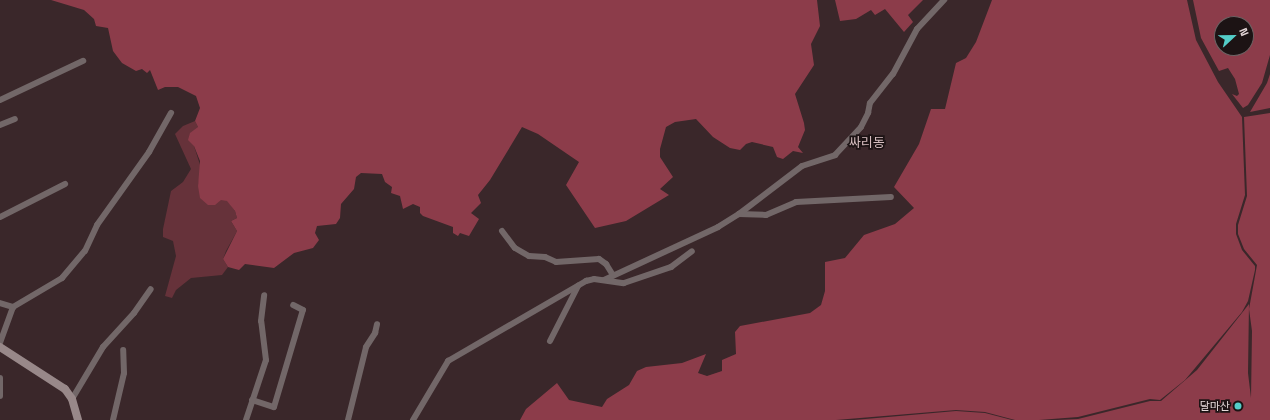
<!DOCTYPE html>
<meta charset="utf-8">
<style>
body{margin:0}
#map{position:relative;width:1270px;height:420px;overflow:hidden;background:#3a272a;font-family:"Space Grotesk","Noto Sans KR",sans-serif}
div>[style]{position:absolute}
.green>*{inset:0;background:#66323a}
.forest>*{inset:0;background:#8c3c4a}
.street>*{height:6px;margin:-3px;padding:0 3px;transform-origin:3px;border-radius:3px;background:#726768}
.secondary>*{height:8px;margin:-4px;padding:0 4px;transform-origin:4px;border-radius:4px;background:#988889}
.dots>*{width:11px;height:11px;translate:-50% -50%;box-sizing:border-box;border:2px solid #1c1314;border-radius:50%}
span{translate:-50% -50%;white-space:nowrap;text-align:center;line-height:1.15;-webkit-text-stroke:3.5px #1c1314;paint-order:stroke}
.poi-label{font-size:11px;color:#e5d8d9}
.right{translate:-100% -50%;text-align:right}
.quarter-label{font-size:13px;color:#d6bdbf}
.north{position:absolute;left:1214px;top:16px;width:40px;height:40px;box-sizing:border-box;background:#1c1314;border:1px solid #6c6263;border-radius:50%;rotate:68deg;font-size:11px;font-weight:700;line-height:16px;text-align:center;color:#e5d8d9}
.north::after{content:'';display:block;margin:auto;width:14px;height:18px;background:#54cdc8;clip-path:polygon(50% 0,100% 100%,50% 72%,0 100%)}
</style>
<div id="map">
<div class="green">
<i style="clip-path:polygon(195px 121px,198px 127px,194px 146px,201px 168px,198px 186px,228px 201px,235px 211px,237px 218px,231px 221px,237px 231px,226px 251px,223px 259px,228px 267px,222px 275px,191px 278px,176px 290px,172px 298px,165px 296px,176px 256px,173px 241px,163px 237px,163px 229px,171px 191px,183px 182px,191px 169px,175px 134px,183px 126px)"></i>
</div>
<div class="forest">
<i style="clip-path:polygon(51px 0,817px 0,820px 26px,811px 44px,814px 65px,795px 94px,804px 123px,805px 130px,798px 147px,803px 153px,793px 151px,783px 159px,777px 157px,773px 147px,752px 142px,746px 144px,740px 150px,730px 148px,713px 137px,696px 119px,675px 122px,666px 127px,660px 149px,660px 157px,673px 177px,660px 189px,669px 195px,626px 221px,595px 228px,566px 185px,579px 162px,538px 134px,522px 127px,490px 180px,478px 195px,481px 203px,471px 213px,479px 219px,469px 236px,460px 233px,458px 236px,453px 233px,453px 227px,423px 216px,420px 213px,420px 207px,413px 204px,403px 209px,400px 196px,391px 193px,392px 187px,385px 182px,382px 174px,361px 173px,356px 177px,354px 189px,341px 204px,340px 218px,336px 224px,317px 226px,315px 233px,319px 240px,313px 248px,294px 253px,274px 268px,245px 264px,239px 270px,228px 267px,223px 259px,237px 231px,231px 221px,237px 218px,235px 211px,227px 201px,221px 200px,215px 205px,208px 205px,200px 198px,198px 186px,200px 161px,194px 146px,188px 140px,190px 133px,198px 127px,195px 121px,200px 108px,196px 96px,178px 87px,165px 87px,158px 90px,150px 70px,147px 73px,142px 69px,136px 71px,122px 63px,113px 51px,108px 28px,96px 26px,94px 19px,84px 10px)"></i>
<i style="clip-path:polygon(835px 0,923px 0,908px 15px,913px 22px,904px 32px,885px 9px,875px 15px,871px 10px,856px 19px,840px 21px)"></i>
<i style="clip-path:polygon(992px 0,1187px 0,1196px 40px,1218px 82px,1242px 117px,1245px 195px,1236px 224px,1236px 234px,1242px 250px,1255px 266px,1255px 270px,1248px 301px,1242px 312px,1185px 380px,1160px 400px,1150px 399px,1078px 417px,1039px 420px,1015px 420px,985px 412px,956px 410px,836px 420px,520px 420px,526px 409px,557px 383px,569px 400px,602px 407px,607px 399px,629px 385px,637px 371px,646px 367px,682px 363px,706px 354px,698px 373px,707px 376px,722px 371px,722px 360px,736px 354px,735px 332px,740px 326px,810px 313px,821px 305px,825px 291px,825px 262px,845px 258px,864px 235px,895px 224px,914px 208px,894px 187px,919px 144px,931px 109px,945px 109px,956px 63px,966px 58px,976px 42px)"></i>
<i style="clip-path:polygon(evenodd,1193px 0,1270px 0,1270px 55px,1262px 83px,1248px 105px,1243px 108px,1232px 94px,1237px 96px,1239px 94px,1235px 79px,1228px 68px,1219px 71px,1201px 38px,1193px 0,1222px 24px,1246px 24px,1246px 48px,1222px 48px,1222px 24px)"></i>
<i style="clip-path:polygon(1270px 74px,1270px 108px,1250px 112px,1267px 83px)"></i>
<i style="clip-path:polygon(1270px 113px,1270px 420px,1057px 420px,1078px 419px,1150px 401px,1161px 401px,1197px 370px,1249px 304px,1248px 373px,1251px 398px,1252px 331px,1249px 309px,1257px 265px,1244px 249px,1238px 234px,1238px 225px,1247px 196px,1244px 117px)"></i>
<i style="clip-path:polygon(956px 411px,985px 413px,1012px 420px,854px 420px)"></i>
</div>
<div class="street">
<i style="left:0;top:100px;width:92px;rotate:-25.2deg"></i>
<i style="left:0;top:125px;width:16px;rotate:-22deg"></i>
<i style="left:739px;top:214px;width:27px;rotate:2deg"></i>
<i style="left:766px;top:215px;width:33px;rotate:-23deg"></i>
<i style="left:796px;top:202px;width:95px;rotate:-3deg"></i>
<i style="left:0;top:217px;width:73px;rotate:-26.9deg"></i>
<i style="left:502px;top:231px;width:21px;rotate:53deg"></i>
<i style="left:515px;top:248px;width:16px;rotate:30deg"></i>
<i style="left:529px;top:256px;width:16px;rotate:4deg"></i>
<i style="left:545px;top:257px;width:12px;rotate:24deg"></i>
<i style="left:556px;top:262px;width:43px;rotate:-4deg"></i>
<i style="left:599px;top:259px;width:9px;rotate:36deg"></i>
<i style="left:606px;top:264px;width:13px;rotate:58deg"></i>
<i style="left:604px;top:280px;width:126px;rotate:-24.9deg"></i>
<i style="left:718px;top:227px;width:25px;rotate:-32deg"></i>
<i style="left:739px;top:214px;width:79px;rotate:-37.3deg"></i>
<i style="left:802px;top:166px;width:35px;rotate:-18deg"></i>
<i style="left:835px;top:155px;width:38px;rotate:-47deg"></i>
<i style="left:861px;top:127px;width:16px;rotate:-63deg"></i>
<i style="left:868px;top:113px;width:10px;rotate:-79deg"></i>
<i style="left:870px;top:103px;width:37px;rotate:-52deg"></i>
<i style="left:893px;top:74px;width:51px;rotate:-61.9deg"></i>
<i style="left:917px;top:29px;width:40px;rotate:-47deg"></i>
<i style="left:0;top:303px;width:14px;rotate:17deg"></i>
<i style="left:13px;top:307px;width:38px;rotate:110deg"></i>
<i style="left:13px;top:307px;width:57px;rotate:-30.6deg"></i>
<i style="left:62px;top:278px;width:35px;rotate:-50deg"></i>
<i style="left:85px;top:251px;width:29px;rotate:-65deg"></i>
<i style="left:97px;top:225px;width:90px;rotate:-54.5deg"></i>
<i style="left:149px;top:152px;width:45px;rotate:-60.6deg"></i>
<i style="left:550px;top:341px;width:62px;rotate:-63deg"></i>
<i style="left:0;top:378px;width:18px;rotate:90deg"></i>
<i style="left:72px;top:399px;width:61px;rotate:-59.2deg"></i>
<i style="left:103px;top:347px;width:46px;rotate:-47.6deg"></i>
<i style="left:134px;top:313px;width:29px;rotate:-55deg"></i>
<i style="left:252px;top:400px;width:23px;rotate:18deg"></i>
<i style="left:274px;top:407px;width:101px;rotate:-73.4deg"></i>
<i style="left:303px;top:310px;width:11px;rotate:-153deg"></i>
<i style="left:113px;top:420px;width:48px;rotate:-76.8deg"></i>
<i style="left:124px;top:373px;width:23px;rotate:-92deg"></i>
<i style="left:246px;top:420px;width:63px;rotate:-71.6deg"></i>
<i style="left:266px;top:360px;width:39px;rotate:-97deg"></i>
<i style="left:261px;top:321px;width:26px;rotate:-83deg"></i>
<i style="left:348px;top:420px;width:75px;rotate:-76.1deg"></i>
<i style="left:366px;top:347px;width:17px;rotate:-57deg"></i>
<i style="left:375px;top:333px;width:9px;rotate:-77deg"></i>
<i style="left:413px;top:420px;width:69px;rotate:-59.3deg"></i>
<i style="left:448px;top:361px;width:160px;rotate:-30.1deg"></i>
<i style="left:586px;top:281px;width:8px;rotate:-14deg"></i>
<i style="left:594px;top:279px;width:30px;rotate:8deg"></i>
<i style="left:624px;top:283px;width:50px;rotate:-18.8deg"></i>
<i style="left:671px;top:267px;width:26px;rotate:-37deg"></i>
</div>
<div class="secondary">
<i style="left:0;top:347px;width:77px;rotate:32.9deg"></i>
<i style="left:65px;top:389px;width:12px;rotate:55deg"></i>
<i style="left:72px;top:399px;width:22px;rotate:74deg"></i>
</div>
<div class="dots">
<i style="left:1238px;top:406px;background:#54cdc8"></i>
</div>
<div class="poi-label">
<span class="right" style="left:1230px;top:406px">달마산</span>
</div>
<div class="quarter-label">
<span style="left:867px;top:143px">싸리동</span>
</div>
<div class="north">N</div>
</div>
